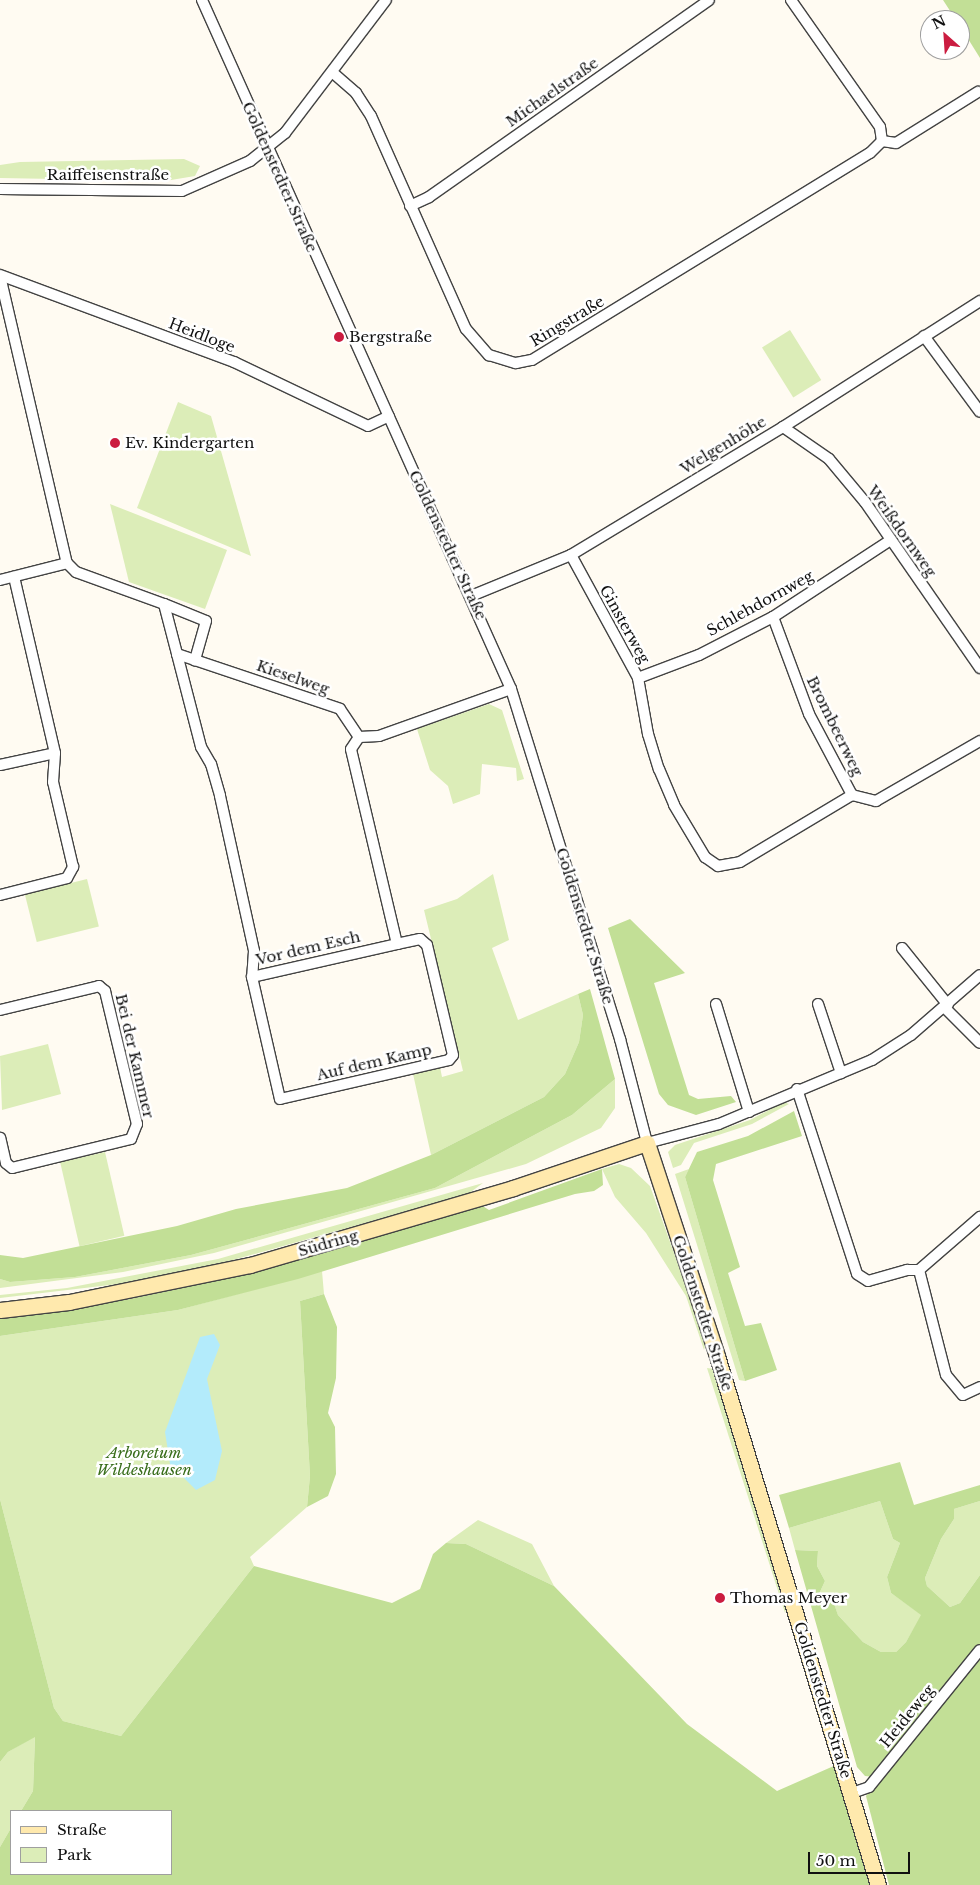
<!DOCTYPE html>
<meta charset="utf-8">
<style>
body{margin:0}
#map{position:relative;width:980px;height:1885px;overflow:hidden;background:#fffbf2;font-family:"Libre Baskerville",serif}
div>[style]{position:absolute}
.green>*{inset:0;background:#dcedb8;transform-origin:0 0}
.forest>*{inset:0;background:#c2df96}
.water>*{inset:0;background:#b3ebfb}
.roads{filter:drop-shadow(1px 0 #434343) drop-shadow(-1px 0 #434343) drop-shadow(0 1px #434343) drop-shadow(0 -1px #434343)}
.street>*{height:10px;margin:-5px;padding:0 5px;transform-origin:5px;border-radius:5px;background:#fff}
.secondary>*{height:15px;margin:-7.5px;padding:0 7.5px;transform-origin:7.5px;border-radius:7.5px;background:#ffe9ad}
.dots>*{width:14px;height:14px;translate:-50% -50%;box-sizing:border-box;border:2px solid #fff;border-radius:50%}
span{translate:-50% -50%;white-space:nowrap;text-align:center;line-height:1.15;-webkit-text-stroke:5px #fff;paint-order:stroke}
.street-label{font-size:15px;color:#101010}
.poi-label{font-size:15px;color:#101010}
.left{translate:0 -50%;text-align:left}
.park-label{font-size:15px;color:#386d1a;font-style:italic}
.legend{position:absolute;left:10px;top:1810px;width:162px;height:65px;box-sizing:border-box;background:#fff;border:1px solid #9f9f9f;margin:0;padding:6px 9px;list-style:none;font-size:15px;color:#101010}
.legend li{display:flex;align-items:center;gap:10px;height:25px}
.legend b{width:25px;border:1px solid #9f9f9f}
.north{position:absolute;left:920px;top:10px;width:50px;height:50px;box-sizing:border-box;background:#fff;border:1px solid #9f9f9f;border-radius:50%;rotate:334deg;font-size:14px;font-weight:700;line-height:20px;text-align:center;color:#101010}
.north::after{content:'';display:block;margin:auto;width:18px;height:22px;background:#cb1c40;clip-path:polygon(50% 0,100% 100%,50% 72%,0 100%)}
.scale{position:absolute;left:808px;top:1852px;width:102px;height:22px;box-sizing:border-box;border:2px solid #101010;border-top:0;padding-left:6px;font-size:15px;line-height:18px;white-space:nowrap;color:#101010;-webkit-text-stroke:4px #fff;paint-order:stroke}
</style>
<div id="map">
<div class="green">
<i style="clip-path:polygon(184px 159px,200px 166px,195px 176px,165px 181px,0 178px,0 165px,20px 162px)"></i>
<i style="left:790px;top:330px;width:59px;height:33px;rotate:58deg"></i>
<i style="clip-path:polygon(178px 402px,211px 416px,251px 556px,137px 508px)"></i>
<i style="clip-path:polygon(110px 504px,227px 550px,205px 609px,129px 582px)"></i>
<i style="clip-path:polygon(489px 704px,502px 710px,524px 779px,517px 781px,516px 768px,482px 764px,480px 794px,453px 804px,448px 786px,430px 770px,417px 729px)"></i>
<i style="clip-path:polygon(493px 874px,509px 940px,492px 948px,518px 1020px,578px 994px,583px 1015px,579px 1042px,565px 1074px,544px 1097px,431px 1155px,413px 1074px,440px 1067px,442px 1077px,463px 1071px,424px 910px,457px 899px)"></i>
<i style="left:87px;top:879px;width:49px;height:64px;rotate:76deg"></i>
<i style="clip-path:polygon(48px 1044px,61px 1094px,2px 1110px,0 1056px)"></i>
<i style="clip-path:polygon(615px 1079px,615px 1108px,601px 1128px,526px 1164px,214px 1253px,123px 1272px,0 1288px,0 1279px,10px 1282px,75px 1277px,191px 1255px,435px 1188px,572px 1115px)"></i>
<i style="clip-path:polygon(784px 1102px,789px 1104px,752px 1124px,694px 1143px,681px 1165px,673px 1168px,668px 1152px,675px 1145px,750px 1120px)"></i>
<i style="left:105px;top:1152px;width:86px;height:46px;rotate:77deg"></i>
<i style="clip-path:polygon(619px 1164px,631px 1168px,650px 1186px,706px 1342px,704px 1350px,686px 1296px,646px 1233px,615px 1197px,602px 1169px)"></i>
<i style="clip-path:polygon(689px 1169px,685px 1177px,745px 1381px,739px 1380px,675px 1174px)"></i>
<i style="clip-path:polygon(483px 1183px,468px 1194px,219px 1264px,135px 1282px,0 1298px,0 1295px,67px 1288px,218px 1259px)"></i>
<i style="clip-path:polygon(322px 1271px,324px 1294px,300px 1301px,310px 1476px,307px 1507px,250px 1557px,254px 1566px,121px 1736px,63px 1721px,54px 1708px,0 1499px,0 1336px,178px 1310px)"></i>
<i style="clip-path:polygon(707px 1368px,714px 1369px,787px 1605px,785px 1613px)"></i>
<i style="clip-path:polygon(880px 1501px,893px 1539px,900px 1543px,887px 1577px,891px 1593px,922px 1615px,906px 1642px,896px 1652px,881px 1652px,863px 1642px,838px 1615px,832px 1599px,819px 1594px,825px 1581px,817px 1566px,818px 1551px,795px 1550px,789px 1528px)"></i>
<i style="clip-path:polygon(980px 1501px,980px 1575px,960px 1603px,950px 1607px,927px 1586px,925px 1578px,941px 1539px,954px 1519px,954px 1509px)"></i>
<i style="clip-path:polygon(478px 1520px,532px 1544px,554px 1586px,466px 1544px,446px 1543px)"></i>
<i style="clip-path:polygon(35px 1736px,33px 1791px,21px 1811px,11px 1811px,11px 1828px,0 1847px,0 1762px,8px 1752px)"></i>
</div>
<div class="forest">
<i style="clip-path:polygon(943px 0,980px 0,980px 58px,960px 26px,960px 20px,956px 20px)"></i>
<i style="clip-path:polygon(630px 919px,685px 973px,654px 983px,689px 1095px,698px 1099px,731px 1096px,736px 1102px,696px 1115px,668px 1105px,659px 1094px,608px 928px)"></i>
<i style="clip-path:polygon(590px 989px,615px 1079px,572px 1115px,435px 1188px,191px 1255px,75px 1277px,10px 1282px,0 1279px,0 1255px,23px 1258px,177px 1226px,236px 1209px,347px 1188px,431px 1155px,544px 1097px,565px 1074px,579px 1042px,583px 1015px,578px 994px)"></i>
<i style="clip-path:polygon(794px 1111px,802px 1136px,716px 1164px,713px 1180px,740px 1267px,728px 1273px,745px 1326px,761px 1323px,777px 1370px,745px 1381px,685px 1177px,697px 1152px,748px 1136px)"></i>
<i style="clip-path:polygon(602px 1169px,603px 1185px,594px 1191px,575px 1194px,298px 1279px,178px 1310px,0 1336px,0 1319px,130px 1299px,244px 1275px,481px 1205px,489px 1210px)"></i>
<i style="clip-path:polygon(324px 1294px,337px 1327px,336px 1378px,328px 1413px,335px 1427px,336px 1474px,328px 1496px,307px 1507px,310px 1476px,300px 1301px)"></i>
<i style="clip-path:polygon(900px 1462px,914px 1505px,980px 1485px,980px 1501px,954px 1509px,954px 1519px,941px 1539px,925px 1578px,927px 1586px,950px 1607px,960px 1603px,980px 1575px,980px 1644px,874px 1777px,865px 1776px,857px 1767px,795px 1550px,818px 1551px,817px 1566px,825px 1581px,819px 1594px,832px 1598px,838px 1615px,863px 1642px,881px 1652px,896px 1652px,906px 1642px,921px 1615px,891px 1593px,887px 1577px,900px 1543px,893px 1539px,880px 1501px,789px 1528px,779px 1495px)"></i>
<i style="clip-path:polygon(0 1499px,54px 1708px,63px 1721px,121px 1736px,254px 1566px,392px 1603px,420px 1589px,433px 1554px,446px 1543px,466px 1544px,554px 1586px,687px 1724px,777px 1791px,836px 1765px,871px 1885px,0 1885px,0 1847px,11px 1828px,11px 1874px,171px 1874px,171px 1811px,21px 1811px,33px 1791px,35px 1737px,8px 1752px,0 1762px)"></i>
<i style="clip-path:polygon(980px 1655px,980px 1885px,889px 1885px,866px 1796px)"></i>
</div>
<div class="water">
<i style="clip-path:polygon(214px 1334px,220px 1345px,207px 1379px,222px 1451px,215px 1480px,196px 1490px,170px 1464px,165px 1432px,200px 1337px)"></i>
</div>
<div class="roads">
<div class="street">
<i style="left:202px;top:0;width:755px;rotate:65.84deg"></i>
<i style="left:511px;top:689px;width:367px;rotate:72.7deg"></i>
<i style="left:620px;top:1039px;width:107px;rotate:75.4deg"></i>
<i style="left:647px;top:1143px;width:74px;rotate:-14.8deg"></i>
<i style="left:719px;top:1124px;width:166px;rotate:-22.7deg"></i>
<i style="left:872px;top:1060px;width:46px;rotate:-32.7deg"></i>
<i style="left:911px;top:1035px;width:91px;rotate:-41deg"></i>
<i style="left:791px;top:0;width:155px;rotate:55deg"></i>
<i style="left:880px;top:127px;width:14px;rotate:82deg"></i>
<i style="left:332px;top:72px;width:32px;rotate:41deg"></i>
<i style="left:356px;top:93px;width:27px;rotate:57deg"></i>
<i style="left:371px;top:116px;width:233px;rotate:66deg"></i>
<i style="left:466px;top:329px;width:35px;rotate:49deg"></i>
<i style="left:489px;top:355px;width:28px;rotate:17deg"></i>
<i style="left:516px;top:363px;width:16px;rotate:-11deg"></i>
<i style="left:532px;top:360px;width:396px;rotate:-31.5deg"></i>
<i style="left:870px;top:153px;width:17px;rotate:-45deg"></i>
<i style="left:882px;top:141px;width:14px;rotate:8deg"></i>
<i style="left:896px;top:143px;width:97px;rotate:-31.9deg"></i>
<i style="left:0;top:189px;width:182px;rotate:0.6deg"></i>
<i style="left:182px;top:191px;width:74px;rotate:-23.8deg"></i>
<i style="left:250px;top:161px;width:45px;rotate:-38.7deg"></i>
<i style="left:285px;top:133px;width:167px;rotate:-52.8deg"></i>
<i style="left:410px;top:206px;width:21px;rotate:-25deg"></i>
<i style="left:429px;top:197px;width:342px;rotate:-35.1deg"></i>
<i style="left:0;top:275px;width:250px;rotate:20.4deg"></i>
<i style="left:234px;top:362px;width:148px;rotate:25.5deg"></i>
<i style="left:368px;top:426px;width:23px;rotate:-25deg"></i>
<i style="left:0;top:276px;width:295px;rotate:76.9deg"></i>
<i style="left:924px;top:336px;width:94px;rotate:53.6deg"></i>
<i style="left:783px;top:427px;width:56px;rotate:34.8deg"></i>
<i style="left:829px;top:459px;width:56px;rotate:50.1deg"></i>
<i style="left:865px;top:502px;width:202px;rotate:55.3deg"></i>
<i style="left:571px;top:555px;width:140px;rotate:61.4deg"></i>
<i style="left:638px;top:678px;width:57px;rotate:79.9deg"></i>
<i style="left:648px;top:734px;width:37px;rotate:73deg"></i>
<i style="left:659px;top:769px;width:39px;rotate:67deg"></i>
<i style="left:674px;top:805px;width:61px;rotate:59.2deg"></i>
<i style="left:705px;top:857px;width:16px;rotate:35deg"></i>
<i style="left:718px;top:866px;width:22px;rotate:-10deg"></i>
<i style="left:740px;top:862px;width:131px;rotate:-30.9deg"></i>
<i style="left:67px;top:563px;width:13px;rotate:45deg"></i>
<i style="left:76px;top:572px;width:94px;rotate:20deg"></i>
<i style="left:164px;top:604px;width:52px;rotate:75.4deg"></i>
<i style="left:177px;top:654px;width:172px;rotate:18.6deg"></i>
<i style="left:340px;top:709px;width:34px;rotate:56deg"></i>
<i style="left:359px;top:737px;width:20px;rotate:-3deg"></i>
<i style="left:379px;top:736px;width:140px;rotate:-19.6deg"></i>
<i style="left:0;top:580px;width:69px;rotate:-14.2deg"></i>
<i style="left:471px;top:596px;width:108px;rotate:-22.3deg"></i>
<i style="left:571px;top:555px;width:248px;rotate:-31.1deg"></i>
<i style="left:783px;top:427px;width:234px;rotate:-32.6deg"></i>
<i style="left:164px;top:604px;width:45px;rotate:22deg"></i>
<i style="left:206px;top:621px;width:41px;rotate:105.8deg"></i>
<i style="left:773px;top:617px;width:103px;rotate:69.6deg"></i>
<i style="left:809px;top:714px;width:92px;rotate:62deg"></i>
<i style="left:852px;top:795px;width:25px;rotate:14deg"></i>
<i style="left:876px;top:801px;width:120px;rotate:-30deg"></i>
<i style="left:177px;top:654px;width:96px;rotate:75.5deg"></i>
<i style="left:201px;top:747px;width:20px;rotate:60deg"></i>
<i style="left:211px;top:764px;width:33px;rotate:74deg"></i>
<i style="left:220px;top:796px;width:159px;rotate:77.6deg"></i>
<i style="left:254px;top:951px;width:26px;rotate:94deg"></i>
<i style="left:252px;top:977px;width:149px;rotate:-12.8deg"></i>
<i style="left:397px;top:944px;width:200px;rotate:-103.3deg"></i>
<i style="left:351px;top:749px;width:14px;rotate:-56deg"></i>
<i style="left:638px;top:678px;width:65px;rotate:-20.7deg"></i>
<i style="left:699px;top:655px;width:83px;rotate:-27.2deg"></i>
<i style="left:773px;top:617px;width:139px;rotate:-33.2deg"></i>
<i style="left:0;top:765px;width:56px;rotate:-12.3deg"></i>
<i style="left:0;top:895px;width:69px;rotate:-14.2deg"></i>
<i style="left:67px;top:878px;width:13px;rotate:-61deg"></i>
<i style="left:73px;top:867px;width:87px;rotate:-103.2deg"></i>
<i style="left:53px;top:782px;width:29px;rotate:-86deg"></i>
<i style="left:55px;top:753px;width:181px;rotate:-103.1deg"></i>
<i style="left:902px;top:948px;width:73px;rotate:51.1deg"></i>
<i style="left:252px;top:977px;width:125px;rotate:77.1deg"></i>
<i style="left:280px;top:1099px;width:173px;rotate:-13deg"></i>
<i style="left:449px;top:1060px;width:6px;rotate:-51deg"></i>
<i style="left:453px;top:1055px;width:113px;rotate:-103.3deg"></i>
<i style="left:427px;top:945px;width:9px;rotate:-139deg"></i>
<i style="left:420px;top:939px;width:24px;rotate:168deg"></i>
<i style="left:716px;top:1004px;width:113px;rotate:73deg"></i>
<i style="left:818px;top:1004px;width:73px;rotate:71.6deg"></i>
<i style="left:945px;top:1008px;width:49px;rotate:45deg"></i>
<i style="left:0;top:1010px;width:102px;rotate:-13.6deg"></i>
<i style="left:99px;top:986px;width:8px;rotate:40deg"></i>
<i style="left:105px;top:991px;width:137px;rotate:76.5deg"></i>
<i style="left:137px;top:1124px;width:16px;rotate:112deg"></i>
<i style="left:131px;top:1139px;width:122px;rotate:166.3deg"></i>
<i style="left:12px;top:1168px;width:8px;rotate:-140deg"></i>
<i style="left:6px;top:1163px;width:26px;rotate:-103deg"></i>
<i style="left:797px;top:1089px;width:194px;rotate:72deg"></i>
<i style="left:857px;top:1274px;width:13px;rotate:32deg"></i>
<i style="left:868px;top:1281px;width:41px;rotate:-15.8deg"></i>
<i style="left:907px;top:1270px;width:12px"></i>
<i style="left:919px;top:1270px;width:108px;rotate:75.6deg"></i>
<i style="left:946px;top:1375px;width:26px;rotate:50deg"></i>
<i style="left:963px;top:1395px;width:19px;rotate:-25deg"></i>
<i style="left:919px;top:1270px;width:81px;rotate:-41deg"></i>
<i style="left:852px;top:1793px;width:18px;rotate:-19deg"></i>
<i style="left:869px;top:1787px;width:176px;rotate:-51deg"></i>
</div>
<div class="secondary">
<i style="left:0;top:1310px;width:69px;rotate:-6.6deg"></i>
<i style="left:69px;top:1302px;width:185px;rotate:-11.6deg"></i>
<i style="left:250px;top:1265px;width:274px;rotate:-16.3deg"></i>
<i style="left:513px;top:1188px;width:141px;rotate:-18.6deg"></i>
<i style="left:647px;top:1143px;width:224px;rotate:71.8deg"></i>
<i style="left:717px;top:1356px;width:553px;rotate:73.07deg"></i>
</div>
</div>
<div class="dots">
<i style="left:339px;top:337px;background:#cb1c40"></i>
<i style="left:115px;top:443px;background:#cb1c40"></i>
<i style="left:720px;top:1598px;background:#cb1c40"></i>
</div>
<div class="street-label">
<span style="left:552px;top:92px;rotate:-35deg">Michaelstraße</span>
<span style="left:108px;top:175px">Raiffeisenstraße</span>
<span style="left:280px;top:177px;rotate:66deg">Goldenstedter Straße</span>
<span style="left:567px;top:321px;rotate:-31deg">Ringstraße</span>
<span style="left:202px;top:335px;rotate:21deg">Heidloge</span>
<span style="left:723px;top:445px;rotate:-31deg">Welgenhöhe</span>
<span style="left:902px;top:531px;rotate:55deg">Weißdornweg</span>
<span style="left:448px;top:545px;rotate:65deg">Goldenstedter Straße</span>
<span style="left:760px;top:603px;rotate:-29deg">Schlehdornweg</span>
<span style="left:625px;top:624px;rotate:61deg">Ginsterweg</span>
<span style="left:293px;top:677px;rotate:19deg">Kieselweg</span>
<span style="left:835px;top:726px;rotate:64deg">Brombeerweg</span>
<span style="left:585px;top:926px;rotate:73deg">Goldenstedter Straße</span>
<span style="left:308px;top:948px;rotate:-13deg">Vor dem Esch</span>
<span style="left:135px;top:1056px;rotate:77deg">Bei der Kammer</span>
<span style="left:374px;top:1062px;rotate:-13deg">Auf dem Kamp</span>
<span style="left:328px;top:1243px;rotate:-16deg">Südring</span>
<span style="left:703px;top:1313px;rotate:72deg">Goldenstedter Straße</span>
<span style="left:823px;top:1700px;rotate:73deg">Goldenstedter Straße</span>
<span style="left:907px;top:1716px;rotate:-51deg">Heideweg</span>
</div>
<div class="poi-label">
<span class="left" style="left:349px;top:337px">Bergstraße</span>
<span class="left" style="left:125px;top:443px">Ev. Kindergarten</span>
<span class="left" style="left:730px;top:1598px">Thomas Meyer</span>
</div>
<div class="park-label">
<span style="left:144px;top:1461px">Arboretum<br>Wildeshausen</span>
</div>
<ul class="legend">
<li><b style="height:6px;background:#ffe9ad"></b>Straße</li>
<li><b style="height:14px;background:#dcedb8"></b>Park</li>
</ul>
<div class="north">N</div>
<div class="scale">50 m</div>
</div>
